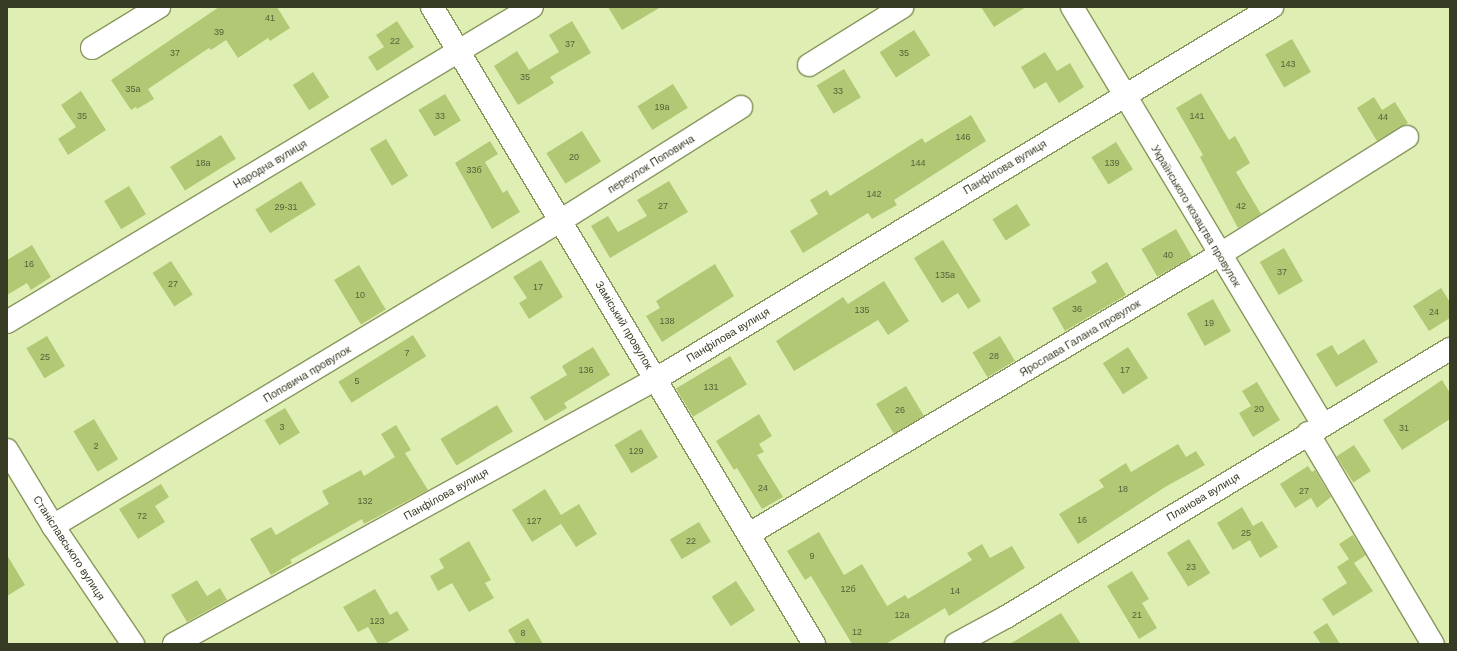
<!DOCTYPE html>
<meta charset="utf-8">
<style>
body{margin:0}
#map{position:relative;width:1457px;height:651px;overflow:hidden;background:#dfefb3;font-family:Arial,sans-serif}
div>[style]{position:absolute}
.building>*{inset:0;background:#b3c875;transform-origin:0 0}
.roads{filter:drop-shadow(1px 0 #88975e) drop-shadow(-1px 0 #88975e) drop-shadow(0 1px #88975e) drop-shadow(0 -1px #88975e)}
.minor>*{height:22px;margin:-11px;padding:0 11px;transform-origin:11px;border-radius:11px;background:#fff}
span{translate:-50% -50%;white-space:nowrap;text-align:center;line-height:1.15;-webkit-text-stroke:3px #fff;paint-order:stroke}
.number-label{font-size:9px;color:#555f38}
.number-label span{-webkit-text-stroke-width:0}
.street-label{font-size:11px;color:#363c24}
.frame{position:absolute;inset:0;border:8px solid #363c24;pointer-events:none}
</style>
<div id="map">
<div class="building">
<i style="clip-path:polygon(219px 7px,277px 7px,290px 28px,270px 41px,268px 38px,238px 58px,226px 40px,211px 50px,209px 48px,148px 89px,154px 99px,137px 109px,136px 107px,131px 110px,111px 80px)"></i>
<i style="clip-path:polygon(608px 7px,661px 7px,622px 30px)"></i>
<i style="clip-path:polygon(981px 7px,1026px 7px,994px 27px)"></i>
<i style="clip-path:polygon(397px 21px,414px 47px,377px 71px,368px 57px,384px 47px,376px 35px)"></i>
<i style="clip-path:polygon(572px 21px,591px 53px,550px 77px,554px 83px,518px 105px,494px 66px,517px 51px,529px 70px,559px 52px,549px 35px)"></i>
<i style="left:914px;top:30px;width:30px;height:41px;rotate:57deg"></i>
<i style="left:1292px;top:39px;width:38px;height:31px;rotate:60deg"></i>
<i style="clip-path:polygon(1045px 52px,1057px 71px,1070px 63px,1084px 87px,1059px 103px,1046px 82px,1034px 89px,1021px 67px)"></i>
<i style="left:844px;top:69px;width:33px;height:32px;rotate:59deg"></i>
<i style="left:313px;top:72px;width:30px;height:24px;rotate:57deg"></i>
<i style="left:673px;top:84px;width:28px;height:42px;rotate:58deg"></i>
<i style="clip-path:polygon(81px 91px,106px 130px,68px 155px,58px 139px,76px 127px,61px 105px)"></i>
<i style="clip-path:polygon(1201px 93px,1229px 140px,1235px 136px,1250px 163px,1236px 172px,1261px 214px,1238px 228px,1200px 157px,1203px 155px,1176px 108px)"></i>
<i style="left:445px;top:94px;width:31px;height:31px;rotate:59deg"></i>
<i style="clip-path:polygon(1374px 97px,1382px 110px,1395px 102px,1408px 123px,1377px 141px,1357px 108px)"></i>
<i style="clip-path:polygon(971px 115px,986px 141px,894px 200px,897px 205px,872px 219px,868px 213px,803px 253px,790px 231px,818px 214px,810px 200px,827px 190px,830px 196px,922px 138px,925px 143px)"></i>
<i style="left:582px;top:131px;width:36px;height:42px;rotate:58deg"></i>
<i style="left:221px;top:135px;width:28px;height:60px;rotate:58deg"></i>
<i style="left:386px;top:139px;width:43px;height:19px;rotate:59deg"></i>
<i style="clip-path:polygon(490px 141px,498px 154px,485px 162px,503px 193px,507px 190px,520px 212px,492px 229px,455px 163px)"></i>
<i style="left:1116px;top:142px;width:32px;height:29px;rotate:58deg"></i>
<i style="left:301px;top:181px;width:28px;height:54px;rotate:58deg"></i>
<i style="clip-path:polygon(669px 181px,688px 212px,610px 258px,591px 226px,608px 216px,618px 232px,647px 216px,637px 200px)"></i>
<i style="left:129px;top:186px;width:33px;height:29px;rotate:59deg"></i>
<i style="left:1017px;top:204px;width:25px;height:29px;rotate:58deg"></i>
<i style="left:1176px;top:229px;width:32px;height:40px;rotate:60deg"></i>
<i style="clip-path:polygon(943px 240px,981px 301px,968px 309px,958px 293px,942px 303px,914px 258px)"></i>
<i style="clip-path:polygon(32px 245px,51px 277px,31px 290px,27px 283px,7px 295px,7px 260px)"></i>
<i style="left:1284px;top:248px;width:38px;height:28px;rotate:60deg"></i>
<i style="clip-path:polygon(541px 260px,563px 297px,529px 319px,519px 303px,527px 298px,513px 277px)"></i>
<i style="left:171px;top:261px;width:40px;height:22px;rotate:57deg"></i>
<i style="clip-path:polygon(1107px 262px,1126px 295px,1065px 331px,1052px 308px,1097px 282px,1091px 272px)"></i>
<i style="clip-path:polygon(715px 264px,734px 296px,662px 342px,646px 316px,660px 308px,656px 301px)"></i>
<i style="left:359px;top:265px;width:52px;height:29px;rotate:59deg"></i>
<i style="clip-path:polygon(884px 281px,909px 321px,888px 335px,878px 320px,794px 371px,776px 341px,843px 297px,848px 304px)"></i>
<i style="clip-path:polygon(1441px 288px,1450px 302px,1450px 318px,1429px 331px,1413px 306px)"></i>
<i style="left:1213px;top:299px;width:37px;height:30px;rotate:61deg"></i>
<i style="left:413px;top:335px;width:25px;height:88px;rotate:58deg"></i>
<i style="left:47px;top:336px;width:35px;height:24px;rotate:59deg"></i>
<i style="left:1000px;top:336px;width:29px;height:32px;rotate:59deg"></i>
<i style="clip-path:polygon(1364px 339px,1378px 362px,1336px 387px,1316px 354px,1332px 345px,1338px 355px)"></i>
<i style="clip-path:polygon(593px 347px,610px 375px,564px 403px,567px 408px,545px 421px,530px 397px,567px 375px,562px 366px)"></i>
<i style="left:1128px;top:347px;width:37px;height:30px;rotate:57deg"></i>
<i style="left:730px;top:356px;width:33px;height:63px;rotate:59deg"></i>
<i style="clip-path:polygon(1442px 380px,1450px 393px,1450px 419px,1402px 450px,1383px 420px)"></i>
<i style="clip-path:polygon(1257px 382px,1280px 420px,1253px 437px,1239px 413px,1251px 406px,1242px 391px)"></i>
<i style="left:906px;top:386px;width:35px;height:35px;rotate:59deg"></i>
<i style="left:497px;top:405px;width:31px;height:66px;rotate:59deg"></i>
<i style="left:285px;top:408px;width:29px;height:24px;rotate:59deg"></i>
<i style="clip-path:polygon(759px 414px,772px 436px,759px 444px,764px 452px,757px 455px,783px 497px,762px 509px,737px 468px,734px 470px,716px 441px)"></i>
<i style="left:94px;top:419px;width:47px;height:24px;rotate:59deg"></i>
<i style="clip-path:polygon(396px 425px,411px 450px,405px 453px,428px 490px,364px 524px,362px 519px,290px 560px,292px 563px,271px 575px,250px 539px,271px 527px,276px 535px,329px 504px,322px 491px,361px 470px,364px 476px,395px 457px,381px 434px)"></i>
<i style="left:641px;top:429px;width:33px;height:31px;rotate:59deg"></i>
<i style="clip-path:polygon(1178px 444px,1186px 457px,1196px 451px,1205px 465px,1165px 487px,1078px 544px,1059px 514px,1104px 487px,1099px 480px,1126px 463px,1131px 472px)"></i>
<i style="left:1354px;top:445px;width:31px;height:21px;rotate:57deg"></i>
<i style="clip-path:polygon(1308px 466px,1312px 472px,1315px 470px,1331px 497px,1317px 508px,1311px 498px,1295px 508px,1280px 484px)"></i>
<i style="clip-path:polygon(161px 484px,169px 497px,155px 506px,165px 522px,138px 539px,119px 509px)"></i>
<i style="clip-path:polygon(545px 489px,561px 515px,579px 504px,597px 534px,576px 547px,561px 524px,532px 542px,512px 510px)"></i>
<i style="clip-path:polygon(1242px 507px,1253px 526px,1262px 521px,1278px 547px,1260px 558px,1250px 540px,1233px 550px,1217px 523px)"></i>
<i style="left:699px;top:522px;width:23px;height:34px;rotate:59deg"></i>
<i style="clip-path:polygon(819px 532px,844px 575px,862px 564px,887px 606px,905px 595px,908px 599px,972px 560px,967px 553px,982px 544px,990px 558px,1012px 546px,1025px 568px,949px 616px,945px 608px,886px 644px,852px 644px,811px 576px,805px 580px,787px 551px)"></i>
<i style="clip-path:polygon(1353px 535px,1366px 555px,1354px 563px,1373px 591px,1333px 616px,1322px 599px,1347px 583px,1337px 567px,1349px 559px,1339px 544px)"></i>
<i style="left:1189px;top:539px;width:40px;height:26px;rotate:58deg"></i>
<i style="clip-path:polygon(469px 541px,491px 580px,485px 583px,494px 598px,469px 612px,452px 583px,438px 591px,430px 576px,444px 568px,439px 559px)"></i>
<i style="clip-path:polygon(7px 555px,25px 585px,7px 596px)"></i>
<i style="clip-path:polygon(1132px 571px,1149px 599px,1142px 603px,1157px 628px,1139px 639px,1107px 586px)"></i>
<i style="clip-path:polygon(197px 580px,207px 596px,220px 588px,227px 600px,187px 622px,171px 595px)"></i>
<i style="left:736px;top:581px;width:35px;height:29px;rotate:57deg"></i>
<i style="clip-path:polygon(375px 589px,390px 615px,397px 611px,409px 630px,385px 644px,378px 644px,368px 627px,358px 632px,343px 607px)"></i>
<i style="clip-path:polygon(1061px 613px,1081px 644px,1010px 644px)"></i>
<i style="clip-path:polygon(528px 618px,543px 644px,516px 644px,508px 630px)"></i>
<i style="clip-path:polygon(1327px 623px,1340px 644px,1321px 644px,1313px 632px)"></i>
</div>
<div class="roads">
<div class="minor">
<i style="left:432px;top:7px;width:743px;rotate:59.05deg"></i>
<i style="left:1072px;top:7px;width:487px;rotate:59deg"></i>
<i style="left:92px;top:48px;width:79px;rotate:-31.5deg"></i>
<i style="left:809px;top:65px;width:110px;rotate:-31.9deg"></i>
<i style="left:7px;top:322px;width:612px;rotate:-30.96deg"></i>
<i style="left:1308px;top:433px;width:245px;rotate:59.4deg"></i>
<i style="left:7px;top:450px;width:89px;rotate:58.8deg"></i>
<i style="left:53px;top:526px;width:143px;rotate:55.9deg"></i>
<i style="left:53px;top:526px;width:592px;rotate:-31.03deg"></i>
<i style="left:560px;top:221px;width:214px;rotate:-32.2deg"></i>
<i style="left:749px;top:534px;width:547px;rotate:-30.69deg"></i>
<i style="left:1219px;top:255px;width:222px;rotate:-32.1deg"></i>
<i style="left:174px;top:644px;width:550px;rotate:-28.8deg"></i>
<i style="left:656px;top:379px;width:720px;rotate:-31.13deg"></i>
<i style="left:956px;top:644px;width:57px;rotate:-28.4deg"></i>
<i style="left:1006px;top:617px;width:519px;rotate:-31.12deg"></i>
</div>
</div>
<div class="number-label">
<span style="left:270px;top:18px">41</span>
<span style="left:219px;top:32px">39</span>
<span style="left:395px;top:41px">22</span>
<span style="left:570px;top:44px">37</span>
<span style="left:175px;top:53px">37</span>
<span style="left:904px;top:53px">35</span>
<span style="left:1288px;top:64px">143</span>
<span style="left:525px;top:77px">35</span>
<span style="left:133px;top:89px">35а</span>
<span style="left:838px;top:91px">33</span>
<span style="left:662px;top:107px">19а</span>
<span style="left:82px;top:116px">35</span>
<span style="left:440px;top:116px">33</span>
<span style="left:1197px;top:116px">141</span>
<span style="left:1383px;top:117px">44</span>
<span style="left:963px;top:137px">146</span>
<span style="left:574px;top:157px">20</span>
<span style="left:203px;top:163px">18а</span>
<span style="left:918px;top:163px">144</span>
<span style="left:1112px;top:163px">139</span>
<span style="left:474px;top:170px">33б</span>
<span style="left:874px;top:194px">142</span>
<span style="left:663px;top:206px">27</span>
<span style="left:1241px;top:206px">42</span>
<span style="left:286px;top:207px">29-31</span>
<span style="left:1168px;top:255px">40</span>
<span style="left:29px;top:264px">16</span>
<span style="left:1282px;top:272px">37</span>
<span style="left:945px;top:275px">135а</span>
<span style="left:173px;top:284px">27</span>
<span style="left:538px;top:287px">17</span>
<span style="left:360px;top:295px">10</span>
<span style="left:1077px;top:309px">36</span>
<span style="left:862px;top:310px">135</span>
<span style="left:1434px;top:312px">24</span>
<span style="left:667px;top:321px">138</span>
<span style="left:1209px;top:323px">19</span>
<span style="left:407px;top:353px">7</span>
<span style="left:994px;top:356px">28</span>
<span style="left:45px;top:357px">25</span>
<span style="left:586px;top:370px">136</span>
<span style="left:1125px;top:370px">17</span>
<span style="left:357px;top:381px">5</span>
<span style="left:711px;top:387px">131</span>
<span style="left:1259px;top:409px">20</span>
<span style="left:900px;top:410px">26</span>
<span style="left:282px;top:427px">3</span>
<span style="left:1404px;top:428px">31</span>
<span style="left:96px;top:446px">2</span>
<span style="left:636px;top:451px">129</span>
<span style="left:763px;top:488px">24</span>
<span style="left:1123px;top:489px">18</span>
<span style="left:1304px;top:491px">27</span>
<span style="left:365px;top:501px">132</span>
<span style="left:142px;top:516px">72</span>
<span style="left:1082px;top:520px">16</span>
<span style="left:534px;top:521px">127</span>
<span style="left:1246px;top:533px">25</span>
<span style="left:691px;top:541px">22</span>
<span style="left:812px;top:556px">9</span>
<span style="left:1191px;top:567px">23</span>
<span style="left:848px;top:589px">12б</span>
<span style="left:955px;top:591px">14</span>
<span style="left:902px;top:615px">12а</span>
<span style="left:1137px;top:615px">21</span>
<span style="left:377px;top:621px">123</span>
<span style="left:857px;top:632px">12</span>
<span style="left:523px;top:633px">8</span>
</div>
<div class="street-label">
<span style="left:270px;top:164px;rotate:-31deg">Народна вулиця</span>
<span style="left:651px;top:164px;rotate:-32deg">переулок Поповича</span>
<span style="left:1005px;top:167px;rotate:-31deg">Панфілова вулиця</span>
<span style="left:1196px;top:216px;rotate:59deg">Українського козацтва провулок</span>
<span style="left:624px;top:325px;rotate:59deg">Заміський провулок</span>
<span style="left:728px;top:335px;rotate:-31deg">Панфілова вулиця</span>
<span style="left:1080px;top:338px;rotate:-31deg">Ярослава Галана провулок</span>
<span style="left:307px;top:374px;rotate:-31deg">Поповича провулок</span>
<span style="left:446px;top:494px;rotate:-29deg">Панфілова вулиця</span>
<span style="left:1203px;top:497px;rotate:-31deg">Планова вулиця</span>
<span style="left:69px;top:548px;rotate:57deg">Станіславського вулиця</span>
</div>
<div class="frame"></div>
</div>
